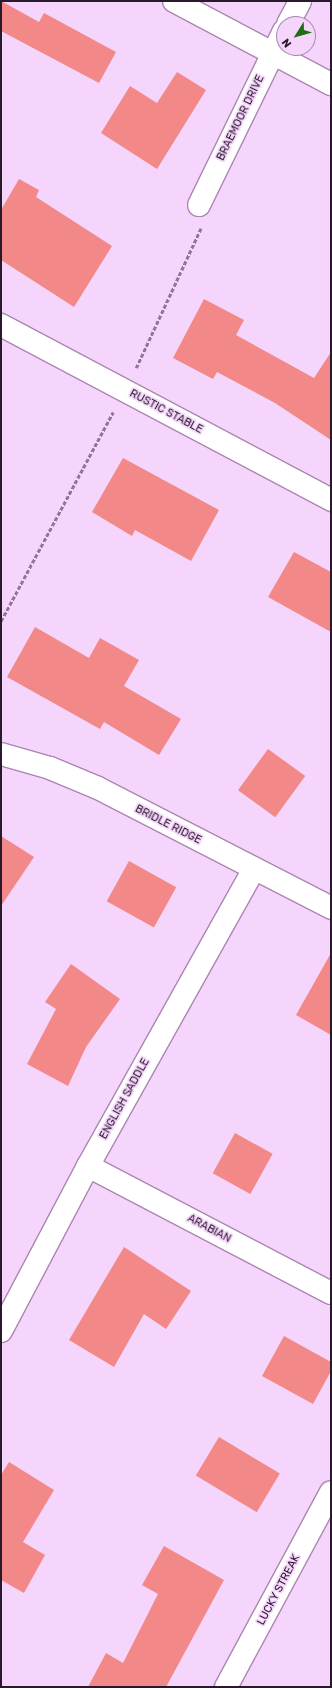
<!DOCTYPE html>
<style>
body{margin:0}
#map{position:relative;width:332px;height:1688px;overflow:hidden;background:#f5d5fb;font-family:Rubik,sans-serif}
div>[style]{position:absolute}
.building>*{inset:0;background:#f28887;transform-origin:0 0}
.path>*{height:2.5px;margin-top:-1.25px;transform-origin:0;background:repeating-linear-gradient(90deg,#8f7793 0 4px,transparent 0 6px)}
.roads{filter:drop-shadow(1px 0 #ab86b1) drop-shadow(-1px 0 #ab86b1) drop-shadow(0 1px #ab86b1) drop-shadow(0 -1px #ab86b1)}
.minor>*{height:22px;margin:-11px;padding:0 11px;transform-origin:11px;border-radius:11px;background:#fff}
span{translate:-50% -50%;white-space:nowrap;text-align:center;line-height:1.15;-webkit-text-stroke:3.5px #f5d5fb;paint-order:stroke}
.street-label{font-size:11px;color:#291a2b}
.frame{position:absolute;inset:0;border:2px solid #291a2b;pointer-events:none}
.north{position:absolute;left:276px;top:16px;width:40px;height:40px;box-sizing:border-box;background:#f5d5fb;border:1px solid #a38aa8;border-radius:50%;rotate:233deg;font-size:11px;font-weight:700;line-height:16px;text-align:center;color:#291a2b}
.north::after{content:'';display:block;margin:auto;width:14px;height:18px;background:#1f6e13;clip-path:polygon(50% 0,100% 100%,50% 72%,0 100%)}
</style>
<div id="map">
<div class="building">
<i style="clip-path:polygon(1px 1px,39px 22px,44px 13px,116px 52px,99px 83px,1px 31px)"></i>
<i style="clip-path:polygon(177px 72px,206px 90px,157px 169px,101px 133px,130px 86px,157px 103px)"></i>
<i style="clip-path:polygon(19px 179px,39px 190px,36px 197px,112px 246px,74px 307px,1px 260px,1px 210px)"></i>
<i style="clip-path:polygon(204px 299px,244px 320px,236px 335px,314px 378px,331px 352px,331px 440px,275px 403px,217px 372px,213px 379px,173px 358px)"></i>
<i style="clip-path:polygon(123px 458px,219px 510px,191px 561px,135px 530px,132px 536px,92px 512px)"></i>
<i style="clip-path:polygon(294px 552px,331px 572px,331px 632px,268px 597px)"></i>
<i style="clip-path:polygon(35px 627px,89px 658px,100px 638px,139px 660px,124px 686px,181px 719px,159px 755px,104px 722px,100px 729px,7px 677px)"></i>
<i style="left:268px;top:749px;width:46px;height:51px;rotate:36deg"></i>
<i style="clip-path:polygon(1px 836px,34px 857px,1px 906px)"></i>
<i style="left:129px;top:861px;width:54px;height:46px;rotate:29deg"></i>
<i style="clip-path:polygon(331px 953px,331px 1035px,296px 1015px)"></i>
<i style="clip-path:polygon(71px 964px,120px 999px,86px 1047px,68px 1086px,27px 1064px,56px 1009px,45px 1002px)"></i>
<i style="left:235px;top:1133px;width:43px;height:46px;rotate:29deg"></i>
<i style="clip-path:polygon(124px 1247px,191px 1291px,166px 1329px,144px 1314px,114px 1367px,69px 1340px)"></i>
<i style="clip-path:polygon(284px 1336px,331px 1362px,331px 1371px,313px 1404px,262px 1376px)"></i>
<i style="left:219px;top:1437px;width:71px;height:45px;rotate:31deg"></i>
<i style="clip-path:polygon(9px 1462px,54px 1490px,23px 1542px,45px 1555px,24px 1593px,1px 1580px,1px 1475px)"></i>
<i style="clip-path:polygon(164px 1546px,224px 1580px,166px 1687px,88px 1687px,106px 1653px,123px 1663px,158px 1594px,142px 1585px)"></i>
</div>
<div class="path">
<i style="left:136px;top:368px;width:154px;rotate:-65.1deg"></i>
<i style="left:1px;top:621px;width:237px;rotate:-61.8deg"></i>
</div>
<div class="roads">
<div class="minor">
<i style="left:174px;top:1px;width:178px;rotate:27.9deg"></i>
<i style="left:288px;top:24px;width:26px;rotate:-62deg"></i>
<i style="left:199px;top:205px;width:194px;rotate:-64deg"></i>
<i style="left:1px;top:325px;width:374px;rotate:27.9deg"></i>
<i style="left:1px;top:754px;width:51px;rotate:15.9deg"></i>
<i style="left:50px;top:768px;width:52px;rotate:22.6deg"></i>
<i style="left:98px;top:788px;width:262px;rotate:27.2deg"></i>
<i style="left:88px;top:1166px;width:274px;rotate:27.6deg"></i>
<i style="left:1px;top:1331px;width:187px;rotate:-62.2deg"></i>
<i style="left:88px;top:1166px;width:340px;rotate:-60.8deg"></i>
<i style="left:226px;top:1687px;width:221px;rotate:-61.7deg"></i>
</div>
</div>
<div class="street-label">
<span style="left:241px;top:118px;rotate:-64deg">BRAEMOOR DRIVE</span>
<span style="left:166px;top:412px;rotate:28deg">RUSTIC STABLE</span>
<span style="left:168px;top:825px;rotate:27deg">BRIDLE RIDGE</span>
<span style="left:125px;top:1099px;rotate:-61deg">ENGLISH SADDLE</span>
<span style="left:209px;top:1229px;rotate:28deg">ARABIAN</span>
<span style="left:279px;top:1590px;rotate:-62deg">LUCKY STREAK</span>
</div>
<div class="frame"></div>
<div class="north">N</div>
</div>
